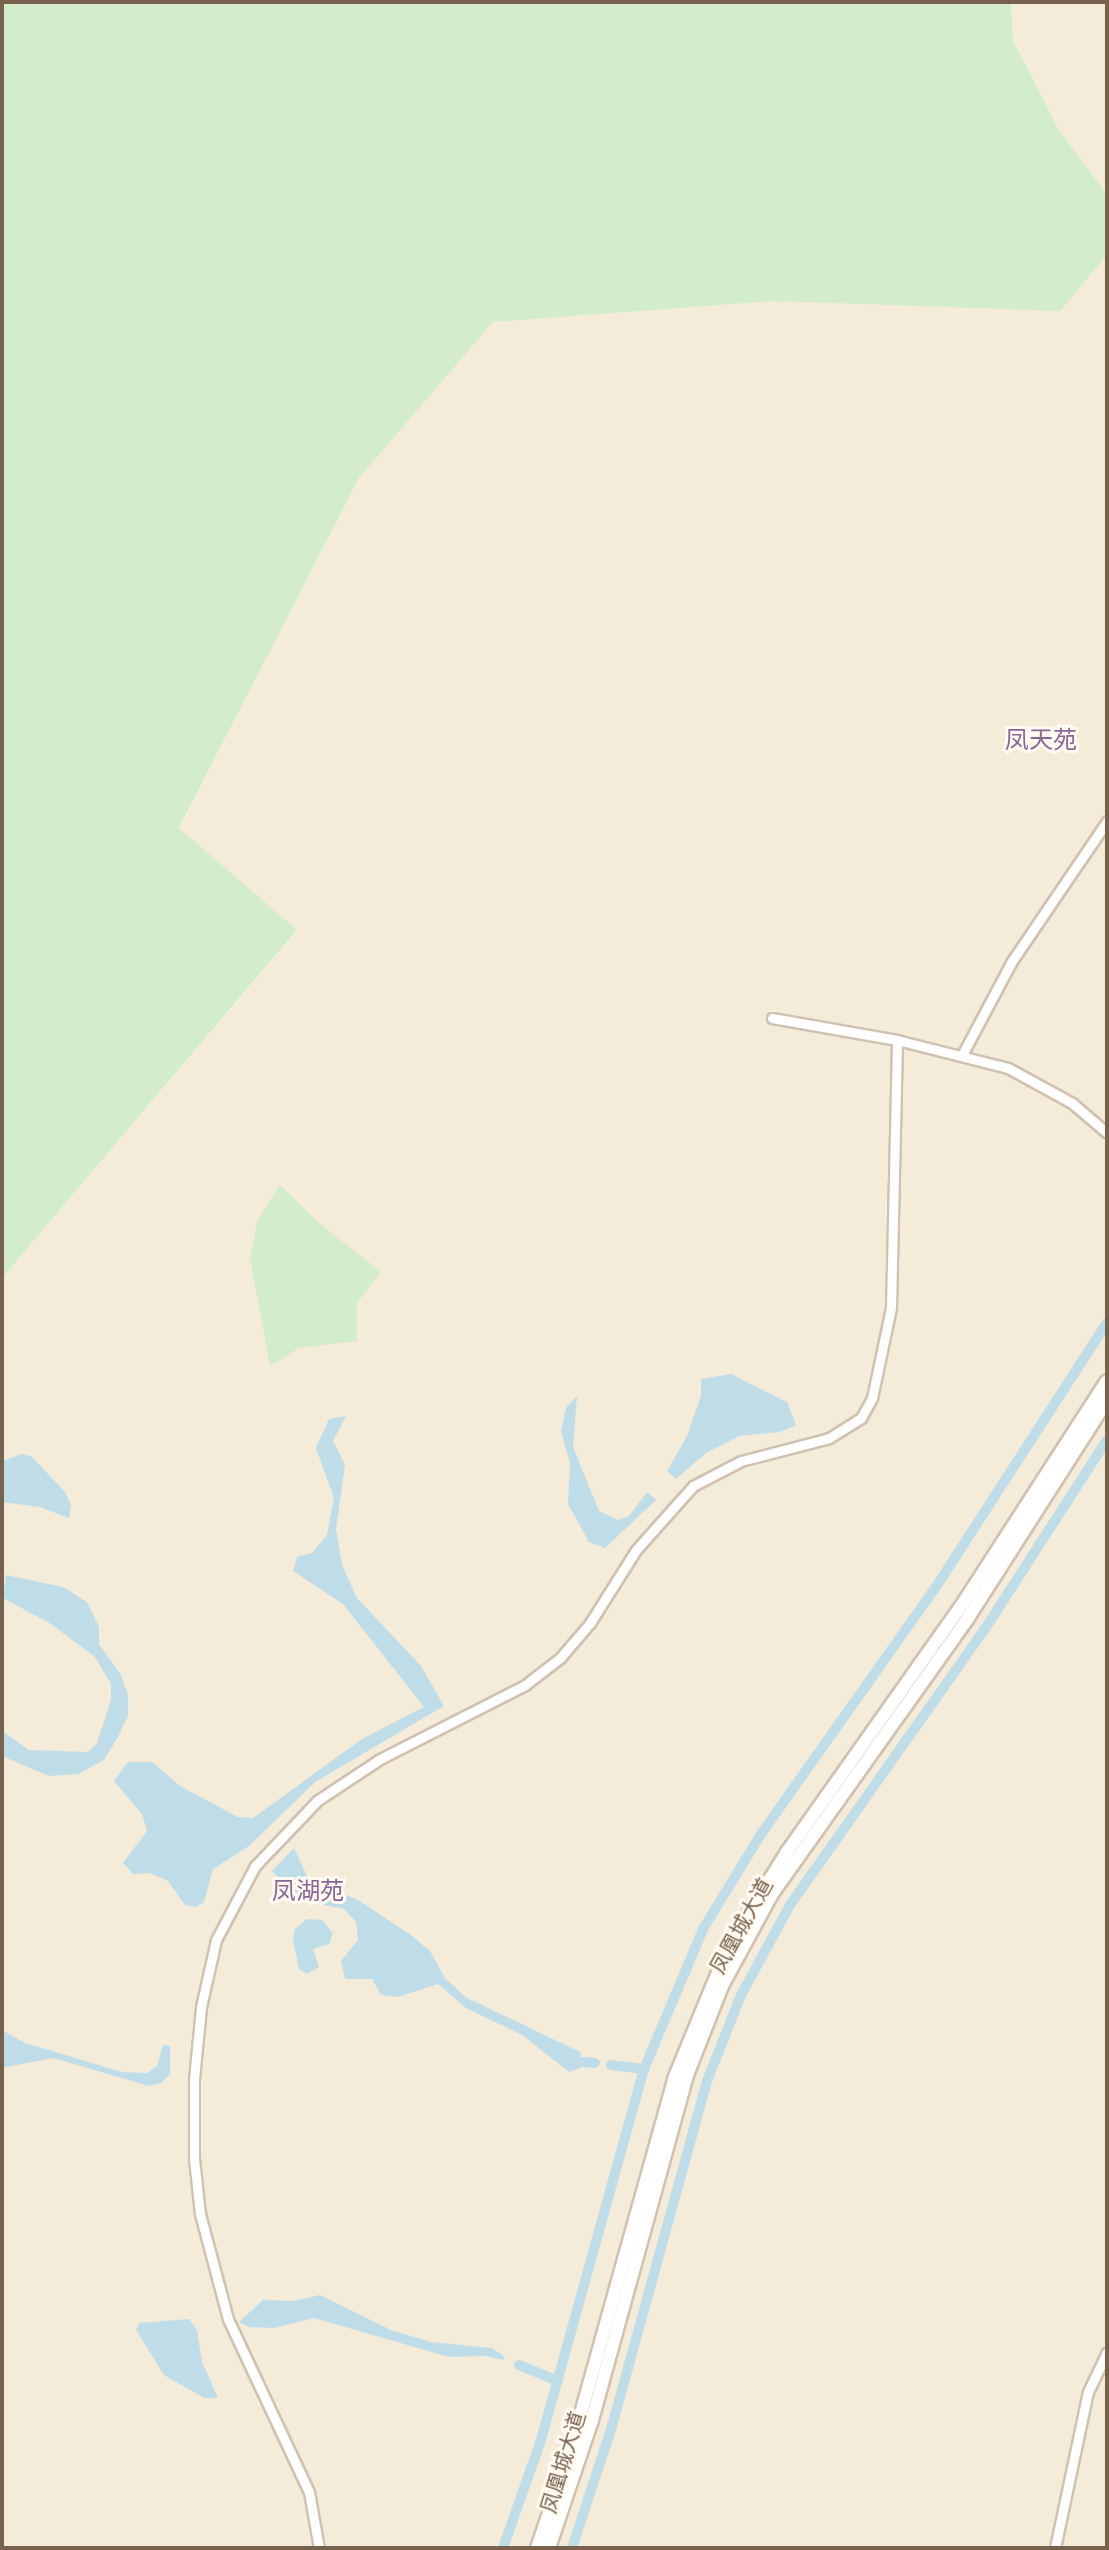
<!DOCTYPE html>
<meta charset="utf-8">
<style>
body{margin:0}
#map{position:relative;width:1109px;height:2550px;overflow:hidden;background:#fdf8eb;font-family:Overpass,"Noto Sans SC",sans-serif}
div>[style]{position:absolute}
.residential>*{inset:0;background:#f5ebd9}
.green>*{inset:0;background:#d3ecc9}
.water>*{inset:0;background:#bfdde8}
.canal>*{height:10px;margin:-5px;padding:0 5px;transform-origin:5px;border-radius:5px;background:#bfdde8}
.roads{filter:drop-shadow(2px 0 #d0c1b0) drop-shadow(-2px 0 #d0c1b0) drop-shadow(0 2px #d0c1b0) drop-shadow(0 -2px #d0c1b0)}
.street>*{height:9px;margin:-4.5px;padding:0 4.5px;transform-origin:4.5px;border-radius:4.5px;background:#fff}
.secondary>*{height:12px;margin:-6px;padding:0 6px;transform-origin:6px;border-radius:6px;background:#fff}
span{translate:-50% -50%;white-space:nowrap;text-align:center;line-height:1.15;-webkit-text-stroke:6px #fffbf2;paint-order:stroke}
.street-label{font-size:21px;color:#79624d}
.quarter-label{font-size:24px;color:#8a6695}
.frame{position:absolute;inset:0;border:4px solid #79624d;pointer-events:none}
</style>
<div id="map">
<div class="residential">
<i style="clip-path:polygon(1011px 2px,1107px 2px,1107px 194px,1059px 130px,1013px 39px)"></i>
<i style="clip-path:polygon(1107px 255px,1107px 2548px,2px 2548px,2px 1278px,297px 931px,179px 829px,359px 478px,493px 322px,773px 301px,1060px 310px)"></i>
</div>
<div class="green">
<i style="clip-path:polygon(2px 2px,1011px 2px,1013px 40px,1059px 130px,1107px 194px,1107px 255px,1060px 311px,773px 301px,493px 322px,359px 478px,179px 828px,297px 930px,2px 1278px)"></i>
<i style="clip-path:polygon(280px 1185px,319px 1223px,381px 1272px,357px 1303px,357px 1341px,299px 1348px,270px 1366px,250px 1258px,258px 1219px)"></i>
</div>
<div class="water">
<i style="clip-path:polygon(731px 1374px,787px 1402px,796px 1425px,780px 1432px,739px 1436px,706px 1453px,676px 1479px,667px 1471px,687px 1436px,701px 1396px,701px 1379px)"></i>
<i style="clip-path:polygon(577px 1396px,573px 1447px,599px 1511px,618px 1520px,629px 1516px,647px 1492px,656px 1500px,605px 1548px,589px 1542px,568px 1504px,570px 1463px,561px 1431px,566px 1408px)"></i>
<i style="clip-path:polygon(346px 1416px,333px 1441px,345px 1465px,336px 1529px,342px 1565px,357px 1598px,421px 1666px,444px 1706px,315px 1782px,249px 1846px,213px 1869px,204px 1902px,196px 1907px,185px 1905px,168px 1881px,150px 1873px,133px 1874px,123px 1863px,147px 1831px,142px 1814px,114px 1781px,128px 1762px,152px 1762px,180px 1786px,238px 1817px,253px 1818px,362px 1739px,424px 1707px,343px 1604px,293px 1571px,297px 1557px,312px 1553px,327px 1535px,334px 1498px,316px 1448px,329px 1419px)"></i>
<i style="clip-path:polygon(22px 1454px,31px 1456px,65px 1492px,71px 1505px,69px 1518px,40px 1507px,2px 1502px,2px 1461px)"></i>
<i style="clip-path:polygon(6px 1575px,63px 1587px,87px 1602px,99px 1627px,99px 1644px,121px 1675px,128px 1695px,128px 1716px,119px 1735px,104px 1760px,78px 1774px,49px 1776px,2px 1756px,2px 1731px,29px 1750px,88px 1752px,97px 1743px,111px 1700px,111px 1684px,95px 1657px,51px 1624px,3px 1598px)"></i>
<i style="clip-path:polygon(294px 1848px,308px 1878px,358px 1900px,411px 1935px,430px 1951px,445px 1978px,465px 1997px,580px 2052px,583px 2067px,569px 2072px,522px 2035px,466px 2008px,438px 1984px,398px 1997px,381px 1995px,372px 1979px,345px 1979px,341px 1961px,358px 1940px,356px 1922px,344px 1909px,310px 1902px,289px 1889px,272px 1871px)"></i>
<i style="clip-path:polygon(307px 1919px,322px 1920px,333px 1933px,329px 1944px,313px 1949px,319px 1967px,307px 1974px,299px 1969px,293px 1939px,295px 1929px)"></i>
<i style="clip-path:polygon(2px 2030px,25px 2043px,122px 2072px,147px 2073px,157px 2066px,163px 2045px,170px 2046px,170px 2074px,161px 2083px,149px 2086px,53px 2058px,2px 2068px)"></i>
<i style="clip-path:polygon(320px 2295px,391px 2330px,431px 2342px,492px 2348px,505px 2357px,503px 2360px,486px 2356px,449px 2357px,314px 2318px,275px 2328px,249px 2327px,239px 2322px,263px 2300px,294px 2301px)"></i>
<i style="clip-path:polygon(189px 2319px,197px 2330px,202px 2362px,218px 2398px,204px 2398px,164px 2375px,136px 2330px,139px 2323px)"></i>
</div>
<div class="canal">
<i style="left:584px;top:2062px;width:11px;rotate:5deg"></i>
<i style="left:611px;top:2065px;width:33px;rotate:7deg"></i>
<i style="left:519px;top:2365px;width:42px;rotate:22.3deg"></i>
<i style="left:503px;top:2548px;width:114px;rotate:-70.6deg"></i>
<i style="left:541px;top:2440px;width:385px;rotate:-74.5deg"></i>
<i style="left:644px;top:2069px;width:152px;rotate:-67.1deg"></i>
<i style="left:703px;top:1929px;width:111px;rotate:-58.6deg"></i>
<i style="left:761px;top:1834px;width:299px;rotate:-54.7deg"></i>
<i style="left:934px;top:1590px;width:318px;rotate:-57.1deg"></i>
<i style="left:572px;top:2548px;width:128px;rotate:-71.8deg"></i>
<i style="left:612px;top:2426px;width:358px;rotate:-74.6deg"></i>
<i style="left:707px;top:2081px;width:92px;rotate:-68.4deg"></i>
<i style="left:741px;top:1995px;width:102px;rotate:-61.4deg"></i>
<i style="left:790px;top:1905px;width:338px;rotate:-54.8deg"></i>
<i style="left:985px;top:1629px;width:225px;rotate:-57.2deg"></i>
</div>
<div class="roads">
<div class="street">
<i style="left:772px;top:1018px;width:127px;rotate:10deg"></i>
<i style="left:897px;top:1040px;width:114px;rotate:14.2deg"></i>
<i style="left:1008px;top:1068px;width:73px;rotate:28.7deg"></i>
<i style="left:1072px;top:1103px;width:46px;rotate:40.6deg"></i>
<i style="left:962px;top:1055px;width:106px;rotate:-62deg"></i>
<i style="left:1012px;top:961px;width:169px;rotate:-55.8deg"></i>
<i style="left:319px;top:2548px;width:57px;rotate:-100.1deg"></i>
<i style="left:309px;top:2492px;width:191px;rotate:-115.1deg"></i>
<i style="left:228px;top:2319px;width:109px;rotate:-104.9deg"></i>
<i style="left:200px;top:2214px;width:55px;rotate:-96.2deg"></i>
<i style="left:194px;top:2159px;width:80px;rotate:-90deg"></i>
<i style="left:194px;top:2079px;width:72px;rotate:-84.4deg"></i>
<i style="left:201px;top:2007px;width:69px;rotate:-77.4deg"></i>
<i style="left:216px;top:1940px;width:84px;rotate:-62.2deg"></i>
<i style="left:255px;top:1866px;width:91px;rotate:-46.3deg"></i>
<i style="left:318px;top:1800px;width:74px;rotate:-33.5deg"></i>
<i style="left:380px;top:1759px;width:163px;rotate:-27deg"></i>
<i style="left:525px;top:1685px;width:44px;rotate:-37.6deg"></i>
<i style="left:560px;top:1658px;width:46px;rotate:-49.4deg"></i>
<i style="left:590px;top:1623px;width:86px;rotate:-57.8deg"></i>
<i style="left:636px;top:1550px;width:86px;rotate:-48.3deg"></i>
<i style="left:693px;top:1486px;width:54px;rotate:-27.5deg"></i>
<i style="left:741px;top:1461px;width:91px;rotate:-14.6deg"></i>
<i style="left:829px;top:1438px;width:38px;rotate:-32deg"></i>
<i style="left:861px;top:1418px;width:23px;rotate:-61deg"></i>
<i style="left:872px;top:1398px;width:92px;rotate:-78.1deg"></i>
<i style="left:891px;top:1308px;width:268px;rotate:-88.7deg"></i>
<i style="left:1055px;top:2548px;width:159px;rotate:-78.1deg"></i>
<i style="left:1088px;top:2392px;width:44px;rotate:-64.6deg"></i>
</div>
<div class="secondary">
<i style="left:537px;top:2548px;width:105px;rotate:-71deg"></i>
<i style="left:571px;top:2449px;width:384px;rotate:-74.4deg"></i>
<i style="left:674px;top:2079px;width:147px;rotate:-67.6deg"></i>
<i style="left:730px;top:1943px;width:107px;rotate:-57.9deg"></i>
<i style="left:787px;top:1852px;width:299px;rotate:-54.7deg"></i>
<i style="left:960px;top:1608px;width:270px;rotate:-57.1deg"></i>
<i style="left:549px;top:2548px;width:135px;rotate:-71.4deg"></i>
<i style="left:592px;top:2420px;width:358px;rotate:-74.6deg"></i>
<i style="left:687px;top:2075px;width:96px;rotate:-68.5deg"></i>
<i style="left:722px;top:1986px;width:105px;rotate:-61.5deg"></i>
<i style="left:772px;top:1894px;width:339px;rotate:-54.6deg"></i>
<i style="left:968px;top:1618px;width:258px;rotate:-57.4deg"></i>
</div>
</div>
<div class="street-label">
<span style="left:743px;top:1927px;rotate:-61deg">凤凰城大道</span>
<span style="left:565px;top:2463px;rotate:-73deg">凤凰城大道</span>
</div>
<div class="quarter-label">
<span style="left:1041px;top:743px">凤天苑</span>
<span style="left:308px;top:1894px">凤湖苑</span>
</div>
<div class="frame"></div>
</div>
